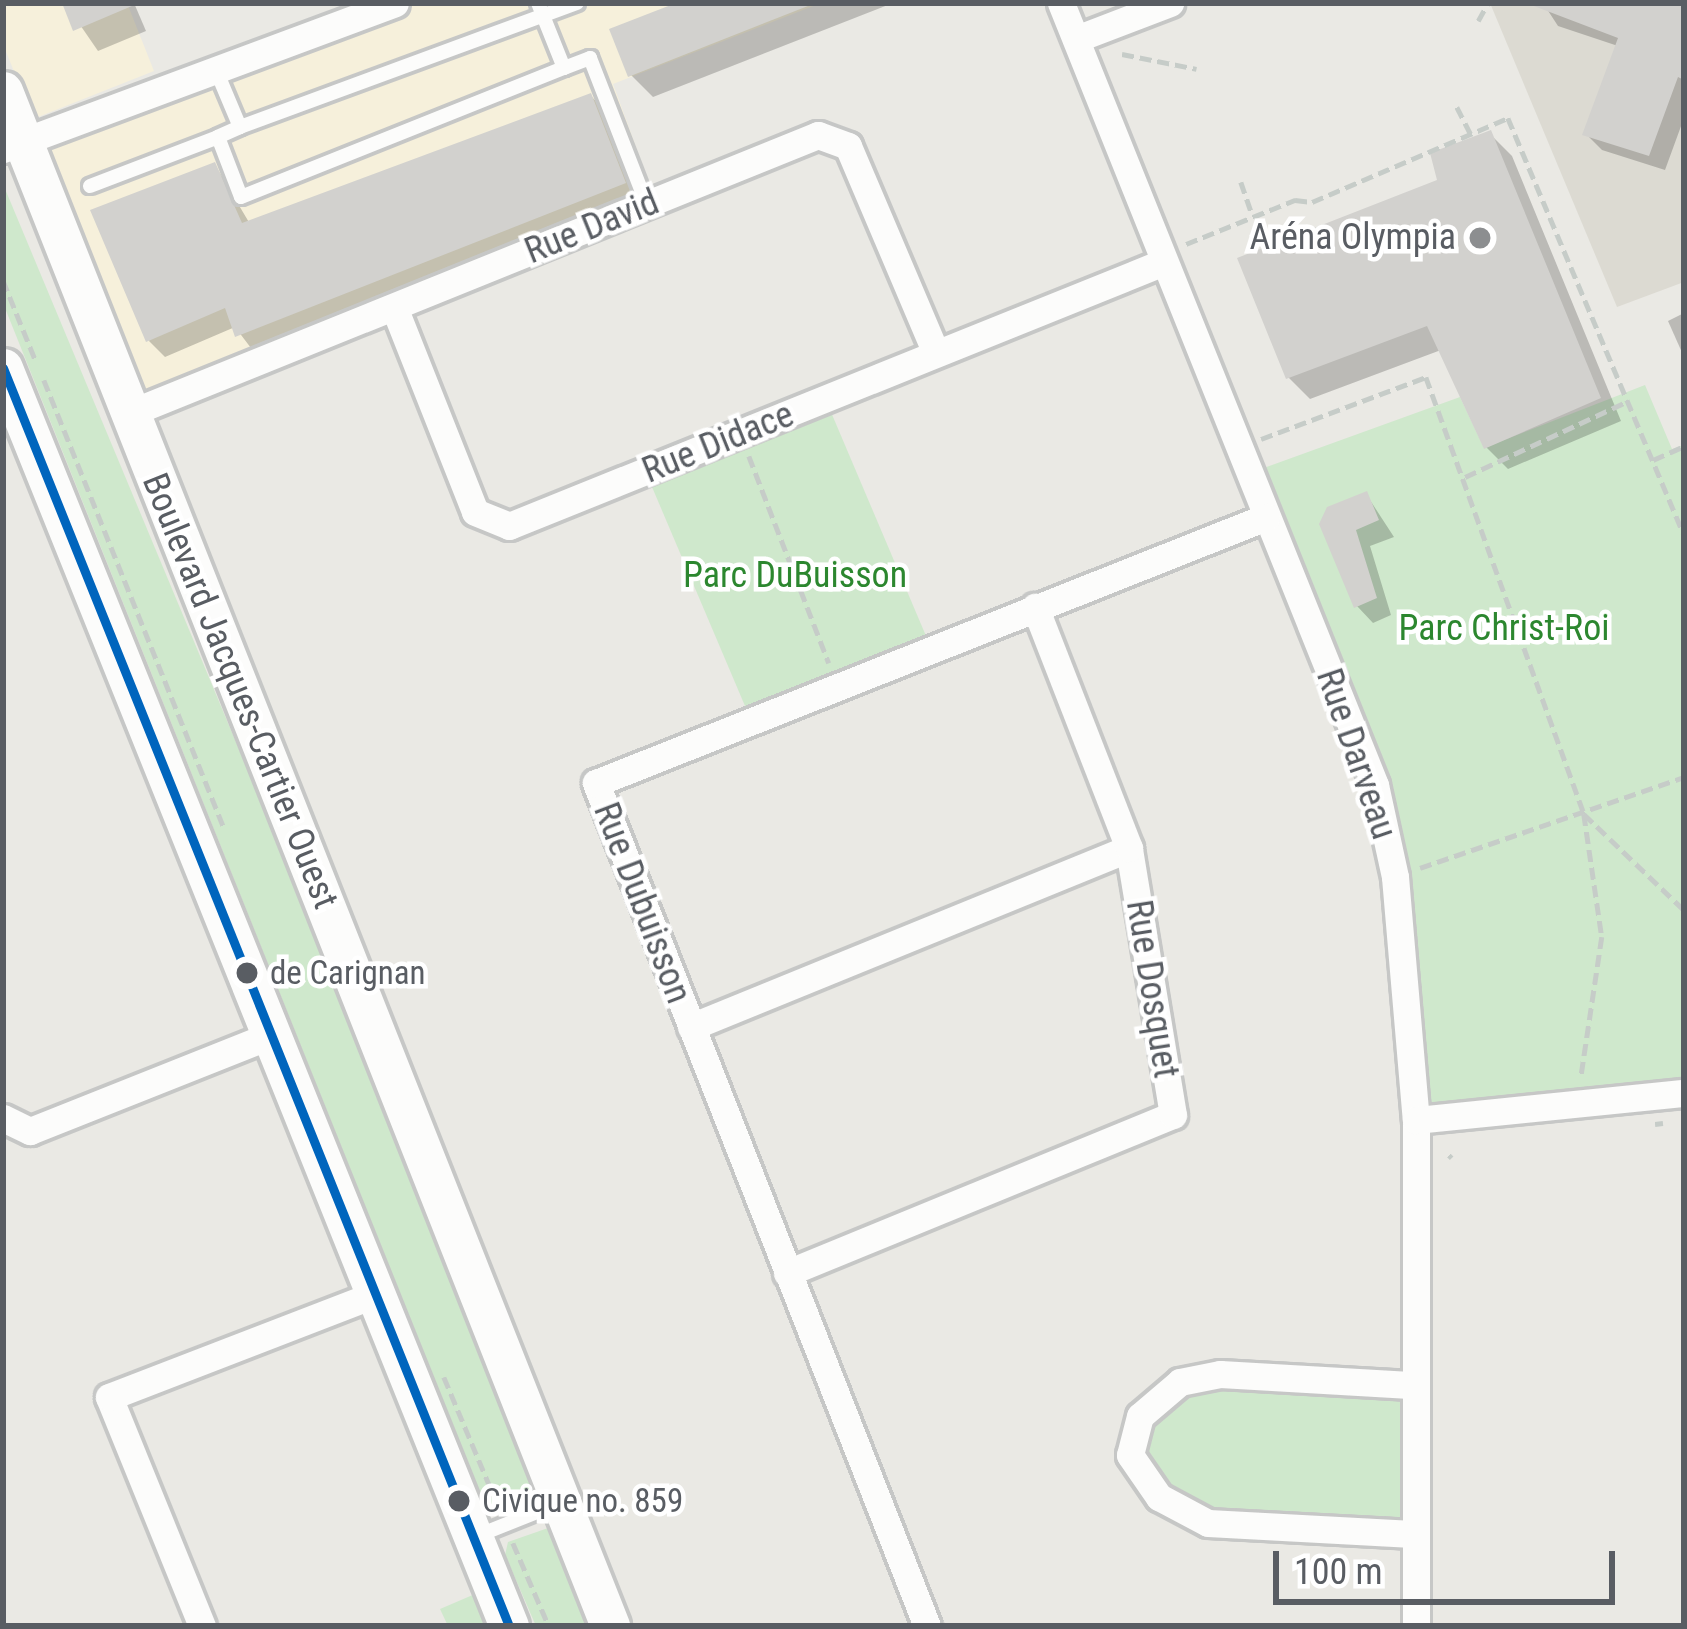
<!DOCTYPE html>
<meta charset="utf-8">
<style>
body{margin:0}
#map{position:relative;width:1687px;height:1629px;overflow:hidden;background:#eae9e4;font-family:"Roboto Condensed",sans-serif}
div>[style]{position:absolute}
.commercial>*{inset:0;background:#f6f0db}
.education>*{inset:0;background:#dcdad2}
.green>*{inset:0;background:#cfe8cc;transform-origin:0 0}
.shadow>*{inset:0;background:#0003}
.building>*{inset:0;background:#d2d1ce}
.path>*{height:4.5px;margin-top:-2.25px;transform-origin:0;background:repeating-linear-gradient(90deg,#c6ccc8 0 12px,transparent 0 18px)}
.roads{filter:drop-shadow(3px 0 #c6c7c6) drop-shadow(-3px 0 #c6c7c6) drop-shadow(0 3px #c6c7c6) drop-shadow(0 -3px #c6c7c6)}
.lane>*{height:14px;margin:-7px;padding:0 7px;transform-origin:7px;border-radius:7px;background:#fcfcfb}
.street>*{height:27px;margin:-13.5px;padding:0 13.5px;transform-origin:13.5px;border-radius:13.5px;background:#fcfcfb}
.secondary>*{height:39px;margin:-19.5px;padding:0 19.5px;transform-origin:19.5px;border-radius:19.5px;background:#fcfcfb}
.bus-1>*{height:9px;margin:-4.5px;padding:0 4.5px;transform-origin:4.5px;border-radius:4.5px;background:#0065bd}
.dots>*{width:33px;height:33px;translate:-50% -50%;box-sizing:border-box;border:6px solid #fff;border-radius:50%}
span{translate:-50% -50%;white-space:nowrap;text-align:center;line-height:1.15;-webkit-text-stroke:9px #fff;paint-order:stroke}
.bus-label{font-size:33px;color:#595d63}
.left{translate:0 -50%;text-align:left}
.street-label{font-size:36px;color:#595d63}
.poi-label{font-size:36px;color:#595d63}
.right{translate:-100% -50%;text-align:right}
.park-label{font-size:36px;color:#2c872f}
.frame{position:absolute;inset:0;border:6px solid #595d63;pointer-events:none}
.scale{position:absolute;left:1273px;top:1551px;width:342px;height:54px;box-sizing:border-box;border:6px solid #595d63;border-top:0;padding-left:15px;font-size:36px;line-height:42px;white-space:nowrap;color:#595d63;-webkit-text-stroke:9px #fff;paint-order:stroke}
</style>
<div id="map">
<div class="commercial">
<i style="clip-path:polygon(3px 3px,127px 3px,154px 71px,33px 119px,3px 44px)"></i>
<i style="clip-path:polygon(357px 3px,821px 3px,613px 84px,651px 188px,110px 407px,3px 135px)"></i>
</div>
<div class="education">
<i style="clip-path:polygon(1490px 3px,1684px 3px,1684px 282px,1617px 307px)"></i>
</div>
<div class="green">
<i style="clip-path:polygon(3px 184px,362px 1044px,533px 1480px,530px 1499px,504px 1508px,483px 1501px,3px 303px)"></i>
<i style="clip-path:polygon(1645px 385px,1672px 449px,1684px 445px,1684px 1093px,1416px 1120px,1395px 877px,1250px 473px,1460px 397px,1484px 448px)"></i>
<i style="left:825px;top:398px;width:270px;height:194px;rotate:67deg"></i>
<i style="clip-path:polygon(1180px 1382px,1410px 1385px,1413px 1534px,1208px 1523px,1130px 1455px)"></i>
<i style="clip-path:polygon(551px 1527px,595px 1626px,536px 1626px,505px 1555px,508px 1542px)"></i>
<i style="clip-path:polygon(482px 1591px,497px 1626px,448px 1626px,440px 1609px)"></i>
</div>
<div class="shadow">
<i style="clip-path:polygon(65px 3px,134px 3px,146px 31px,98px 51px)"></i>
<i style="clip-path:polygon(684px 3px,893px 3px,653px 97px,631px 75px)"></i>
<i style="clip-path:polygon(1543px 3px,1684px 3px,1684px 118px,1665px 170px,1602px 150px,1586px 134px,1618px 46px,1558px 26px)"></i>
<i style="clip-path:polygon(591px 96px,607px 113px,641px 199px,254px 352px,235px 327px,165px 357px,149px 341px,215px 165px,250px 224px)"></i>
<i style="clip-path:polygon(1490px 134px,1512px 156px,1621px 421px,1508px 469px,1486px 447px,1441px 350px,1310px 399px,1288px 377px,1441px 182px)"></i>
<i style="clip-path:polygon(1684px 313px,1684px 357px,1668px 321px)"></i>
<i style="clip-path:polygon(1366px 494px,1394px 537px,1370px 546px,1391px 615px,1373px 623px,1357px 606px,1322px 524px)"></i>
</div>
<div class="building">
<i style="clip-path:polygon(62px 3px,139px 3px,73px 31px)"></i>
<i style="clip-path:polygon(676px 3px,812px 3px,813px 4px,628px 77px,609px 29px)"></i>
<i style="clip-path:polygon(1526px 3px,1684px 3px,1684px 80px,1678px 77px,1649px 156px,1582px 135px,1618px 38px)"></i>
<i style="clip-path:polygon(591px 93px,626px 183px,235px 337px,225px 308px,146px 342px,90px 210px,215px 162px,242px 223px)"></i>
<i style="clip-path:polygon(1491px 130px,1601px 398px,1484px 449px,1427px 326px,1286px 379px,1237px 258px,1437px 180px,1430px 153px)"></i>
<i style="clip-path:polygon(1367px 491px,1379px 520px,1356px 530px,1377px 598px,1354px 608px,1319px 524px,1327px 507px)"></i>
</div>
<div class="path">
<i style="left:1478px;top:21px;width:21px;rotate:-61deg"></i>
<i style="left:1122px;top:54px;width:76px;rotate:11.3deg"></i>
<i style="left:1457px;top:107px;width:30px;rotate:63deg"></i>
<i style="left:1241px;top:182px;width:36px;rotate:71deg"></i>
<i style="left:1186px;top:244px;width:118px;rotate:-22deg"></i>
<i style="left:1295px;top:200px;width:17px;rotate:7deg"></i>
<i style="left:1312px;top:202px;width:213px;rotate:-23.2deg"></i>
<i style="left:1508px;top:118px;width:453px;rotate:67.1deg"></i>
<i style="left:3px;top:280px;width:85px;rotate:67.9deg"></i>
<i style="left:44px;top:380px;width:481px;rotate:68.1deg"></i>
<i style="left:1261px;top:439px;width:176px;rotate:-20.6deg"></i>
<i style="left:1426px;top:377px;width:465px;rotate:70.1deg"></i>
<i style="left:1584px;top:814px;width:124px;rotate:81.7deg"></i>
<i style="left:1602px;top:937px;width:142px;rotate:98.5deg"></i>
<i style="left:749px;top:456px;width:222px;rotate:68.9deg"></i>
<i style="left:1653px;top:460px;width:34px;rotate:-24deg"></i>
<i style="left:1465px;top:477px;width:180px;rotate:-25deg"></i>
<i style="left:1584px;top:814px;width:139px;rotate:43.8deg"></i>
<i style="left:1420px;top:868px;width:279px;rotate:-19deg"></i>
<i style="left:1655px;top:1124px;width:8px;rotate:-7deg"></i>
<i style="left:1449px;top:1155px;width:4px;rotate:45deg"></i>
<i style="left:444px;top:1377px;width:144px;rotate:67.2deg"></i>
<i style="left:513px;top:1543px;width:90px;rotate:66.6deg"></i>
</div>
<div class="roads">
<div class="lane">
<i style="left:564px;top:68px;width:28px;rotate:-21deg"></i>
<i style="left:590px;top:58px;width:158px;rotate:68.8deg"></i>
<i style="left:216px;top:70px;width:62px;rotate:67.2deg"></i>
<i style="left:240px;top:127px;width:24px;rotate:156deg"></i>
<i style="left:218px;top:137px;width:64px;rotate:69deg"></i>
<i style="left:241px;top:197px;width:348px;rotate:-21.8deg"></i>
<i style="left:564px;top:68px;width:70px;rotate:-111.8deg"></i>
<i style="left:240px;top:127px;width:359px;rotate:-20.2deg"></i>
<i style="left:90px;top:186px;width:137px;rotate:-20.9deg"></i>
<i style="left:477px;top:1536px;width:86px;rotate:-21.8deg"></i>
</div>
<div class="street">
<i style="left:1061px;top:3px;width:843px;rotate:68.12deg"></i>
<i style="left:1375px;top:785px;width:94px;rotate:77.7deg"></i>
<i style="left:1395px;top:877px;width:244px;rotate:85.1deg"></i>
<i style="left:1416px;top:1120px;width:506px;rotate:90deg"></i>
<i style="left:1076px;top:39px;width:101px;rotate:-21deg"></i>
<i style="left:3px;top:149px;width:418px;rotate:-20.4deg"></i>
<i style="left:394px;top:307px;width:220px;rotate:68.4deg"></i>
<i style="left:475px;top:512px;width:37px;rotate:22deg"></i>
<i style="left:509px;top:526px;width:706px;rotate:-21.95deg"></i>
<i style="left:130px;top:413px;width:742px;rotate:-22deg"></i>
<i style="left:818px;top:135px;width:32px;rotate:20deg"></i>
<i style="left:848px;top:146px;width:223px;rotate:67deg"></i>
<i style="left:691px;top:1027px;width:473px;rotate:-22.2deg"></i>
<i style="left:3px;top:1118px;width:30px;rotate:26deg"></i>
<i style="left:30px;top:1131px;width:254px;rotate:-21.7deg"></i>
<i style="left:1416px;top:1120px;width:269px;rotate:-5.8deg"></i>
<i style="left:787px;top:1273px;width:417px;rotate:-22.3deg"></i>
<i style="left:1173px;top:1115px;width:271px;rotate:-99.4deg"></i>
<i style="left:1129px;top:848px;width:259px;rotate:-111.3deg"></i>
<i style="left:1410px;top:1385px;width:190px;rotate:-176.7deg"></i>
<i style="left:1220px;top:1374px;width:41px;rotate:168.7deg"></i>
<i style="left:1180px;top:1382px;width:52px;rotate:139.6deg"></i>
<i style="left:1140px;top:1416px;width:40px;rotate:104.4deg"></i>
<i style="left:1130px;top:1455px;width:51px;rotate:55.4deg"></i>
<i style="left:1159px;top:1497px;width:55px;rotate:28deg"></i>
<i style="left:1208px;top:1523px;width:205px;rotate:3.1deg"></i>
<i style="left:202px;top:1626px;width:247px;rotate:-112.1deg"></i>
<i style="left:109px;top:1397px;width:283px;rotate:-21.1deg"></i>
<i style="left:927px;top:1626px;width:906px;rotate:-111.44deg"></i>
<i style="left:596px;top:783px;width:721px;rotate:-21.65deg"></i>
</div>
<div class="secondary">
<i style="left:3px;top:91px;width:1651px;rotate:68.42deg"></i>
<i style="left:3px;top:368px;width:1356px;rotate:68.09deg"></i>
</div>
</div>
<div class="bus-1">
<i style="left:3px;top:368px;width:1356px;rotate:68.09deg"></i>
</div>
<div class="dots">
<i style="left:1480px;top:238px;background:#8c8e90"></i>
<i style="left:247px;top:973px;background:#595d63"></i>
<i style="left:459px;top:1501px;background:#595d63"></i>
</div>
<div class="bus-label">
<span class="left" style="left:270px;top:973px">de Carignan</span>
<span class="left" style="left:482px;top:1501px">Civique no. 859</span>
</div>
<div class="street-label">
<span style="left:592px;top:227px;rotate:-22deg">Rue David</span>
<span style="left:718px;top:443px;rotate:-22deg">Rue Didace</span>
<span style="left:240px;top:691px;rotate:68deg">Boulevard Jacques-Cartier Ouest</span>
<span style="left:1356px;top:754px;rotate:71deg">Rue Darveau</span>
<span style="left:642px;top:903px;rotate:69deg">Rue Dubuisson</span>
<span style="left:1152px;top:989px;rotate:81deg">Rue Dosquet</span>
</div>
<div class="poi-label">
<span class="right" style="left:1456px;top:238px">Aréna Olympia</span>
</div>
<div class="park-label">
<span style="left:795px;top:576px">Parc DuBuisson</span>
<span style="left:1504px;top:629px">Parc Christ-Roi</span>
</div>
<div class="frame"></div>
<div class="scale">100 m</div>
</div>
